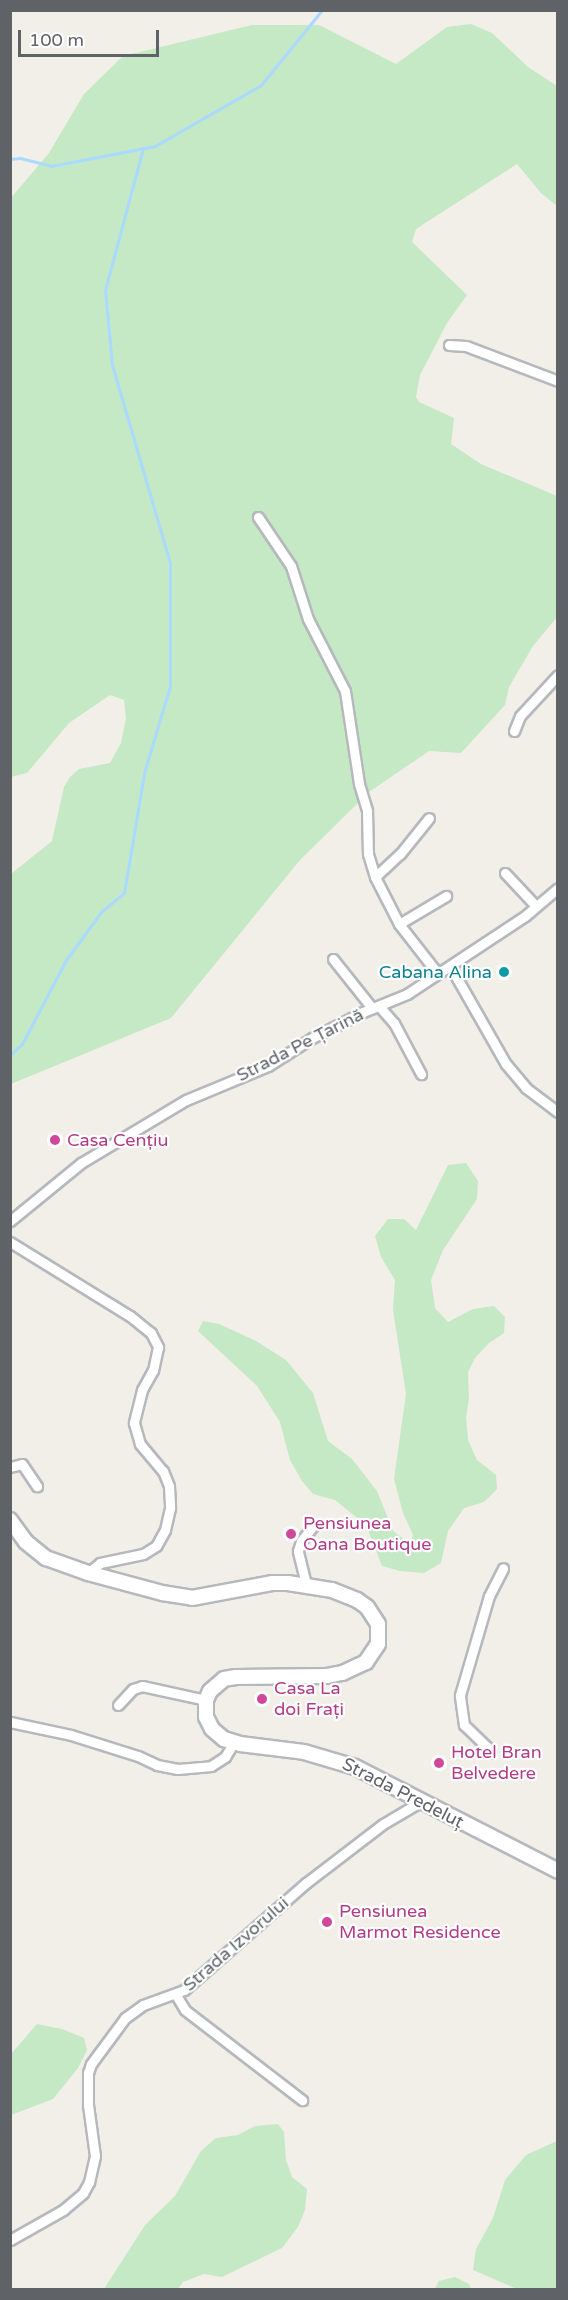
<!DOCTYPE html>
<meta charset="utf-8">
<style>
body{margin:0}
#map{position:relative;width:568px;height:2300px;overflow:hidden;background:#f1efe8;font-family:"Varela Round",sans-serif}
div>[style]{position:absolute}
.green>*{inset:0;background:#c5e8c5}
.stream>*{height:3px;margin:-1.5px;padding:0 1.5px;transform-origin:1.5px;border-radius:1.5px;background:#aadaff}
.roads{filter:drop-shadow(2px 0 #b5b8bc) drop-shadow(-2px 0 #b5b8bc) drop-shadow(0 2px #b5b8bc) drop-shadow(0 -2px #b5b8bc)}
.minor>*{height:9px;margin:-4.5px;padding:0 4.5px;transform-origin:4.5px;border-radius:4.5px;background:#fff}
.secondary>*{height:14px;margin:-7px;padding:0 7px;transform-origin:7px;border-radius:7px;background:#fff}
.dots>*{width:16px;height:16px;translate:-50% -50%;box-sizing:border-box;border:3px solid #fff;border-radius:50%}
span{translate:-50% -50%;white-space:nowrap;text-align:center;line-height:1.15;-webkit-text-stroke:4.5px #fff;paint-order:stroke}
.culture-label{font-size:18px;color:#0d838f}
.right{translate:-100% -50%;text-align:right}
.street-label{font-size:18px;color:#5f6368}
.hotel-label{font-size:18px;color:#b23c85}
.left{translate:0 -50%;text-align:left}
.frame{position:absolute;inset:0;border:12px solid #5f6368;pointer-events:none}
.scale{position:absolute;left:18px;top:30px;width:141px;height:27px;box-sizing:border-box;border:3px solid #5f6368;border-top:0;padding-left:8px;font-size:18px;line-height:21px;white-space:nowrap;color:#5f6368;-webkit-text-stroke:4px #fff;paint-order:stroke}
</style>
<div id="map">
<div class="green">
<i style="clip-path:polygon(471px 24px,492px 33px,528px 67px,557px 86px,557px 206px,541px 193px,517px 164px,416px 229px,412px 242px,467px 295px,447px 323px,420px 375px,416px 397px,419px 402px,454px 418px,451px 444px,481px 464px,557px 496px,557px 617px,533px 646px,509px 687px,505px 705px,461px 753px,429px 751px,369px 792px,300px 860px,171px 1018px,11px 1084px,11px 874px,52px 841px,64px 787px,70px 777px,79px 769px,110px 763px,121px 743px,126px 718px,124px 700px,110px 695px,69px 723px,27px 773px,11px 777px,10px 199px,49px 153px,84px 94px,123px 56px,252px 25px,319px 25px,396px 64px,447px 27px)"></i>
<i style="clip-path:polygon(466px 1163px,478px 1181px,477px 1199px,443px 1250px,431px 1280px,435px 1308px,448px 1322px,473px 1309px,494px 1306px,505px 1317px,504px 1333px,489px 1343px,475px 1358px,468px 1372px,469px 1399px,466px 1417px,468px 1440px,477px 1460px,496px 1475px,497px 1489px,484px 1502px,464px 1508px,448px 1531px,441px 1563px,424px 1573px,400px 1571px,382px 1566px,366px 1525px,335px 1500px,313px 1494px,302px 1481px,290px 1460px,280px 1422px,257px 1386px,198px 1331px,203px 1321px,219px 1324px,256px 1341px,286px 1360px,313px 1393px,328px 1441px,352px 1459px,377px 1491px,393px 1531px,410px 1544px,413px 1535px,403px 1513px,394px 1479px,406px 1394px,393px 1310px,395px 1280px,381px 1257px,375px 1236px,388px 1219px,404px 1219px,416px 1230px,448px 1165px)"></i>
<i style="clip-path:polygon(37px 2024px,62px 2029px,84px 2038px,87px 2050px,78px 2068px,53px 2099px,11px 2115px,11px 2054px)"></i>
<i style="clip-path:polygon(278px 2124px,284px 2132px,286px 2160px,292px 2177px,307px 2189px,305px 2210px,298px 2227px,282px 2248px,222px 2277px,204px 2274px,183px 2282px,178px 2289px,104px 2289px,145px 2225px,175px 2196px,201px 2151px,216px 2138px,238px 2135px,255px 2126px)"></i>
<i style="clip-path:polygon(557px 2141px,557px 2289px,517px 2289px,473px 2270px,476px 2249px,493px 2218px,505px 2180px,526px 2155px)"></i>
<i style="clip-path:polygon(455px 2277px,469px 2284px,471px 2289px,435px 2289px,439px 2281px)"></i>
</div>
<div class="stream">
<i style="left:10px;top:159px;width:10px;rotate:-6deg"></i>
<i style="left:20px;top:158px;width:32px;rotate:14deg"></i>
<i style="left:51px;top:166px;width:106px;rotate:-10.9deg"></i>
<i style="left:155px;top:146px;width:122px;rotate:-29.9deg"></i>
<i style="left:261px;top:85px;width:97px;rotate:-50.9deg"></i>
<i style="left:10px;top:1055px;width:16px;rotate:-43deg"></i>
<i style="left:22px;top:1044px;width:95px;rotate:-62.4deg"></i>
<i style="left:66px;top:960px;width:59px;rotate:-53.9deg"></i>
<i style="left:101px;top:912px;width:30px;rotate:-40deg"></i>
<i style="left:124px;top:893px;width:122px;rotate:-80.5deg"></i>
<i style="left:144px;top:773px;width:91px;rotate:-73.4deg"></i>
<i style="left:170px;top:686px;width:123px;rotate:-90deg"></i>
<i style="left:170px;top:563px;width:206px;rotate:-106.3deg"></i>
<i style="left:112px;top:365px;width:75px;rotate:-95.3deg"></i>
<i style="left:105px;top:290px;width:147px;rotate:-75deg"></i>
</div>
<div class="roads">
<div class="minor">
<i style="left:449px;top:345px;width:17px;rotate:3deg"></i>
<i style="left:466px;top:346px;width:98px;rotate:20.8deg"></i>
<i style="left:258px;top:517px;width:59px;rotate:56deg"></i>
<i style="left:291px;top:566px;width:56px;rotate:72.2deg"></i>
<i style="left:308px;top:619px;width:81px;rotate:62.8deg"></i>
<i style="left:345px;top:691px;width:94px;rotate:81.4deg"></i>
<i style="left:359px;top:784px;width:28px;rotate:73deg"></i>
<i style="left:367px;top:811px;width:43px;rotate:88.7deg"></i>
<i style="left:368px;top:854px;width:24px;rotate:73deg"></i>
<i style="left:375px;top:877px;width:53px;rotate:62.9deg"></i>
<i style="left:399px;top:924px;width:63px;rotate:52deg"></i>
<i style="left:514px;top:731px;width:16px;rotate:-68deg"></i>
<i style="left:520px;top:716px;width:56px;rotate:-47.2deg"></i>
<i style="left:505px;top:873px;width:45px;rotate:46.8deg"></i>
<i style="left:375px;top:877px;width:34px;rotate:-43deg"></i>
<i style="left:400px;top:854px;width:46px;rotate:-51.1deg"></i>
<i style="left:399px;top:924px;width:55px;rotate:-30.8deg"></i>
<i style="left:333px;top:959px;width:63px;rotate:51.5deg"></i>
<i style="left:450px;top:966px;width:113px;rotate:60.3deg"></i>
<i style="left:506px;top:1064px;width:31px;rotate:50deg"></i>
<i style="left:526px;top:1088px;width:40px;rotate:37deg"></i>
<i style="left:379px;top:1006px;width:23px;rotate:49deg"></i>
<i style="left:394px;top:1023px;width:58px;rotate:62.1deg"></i>
<i style="left:10px;top:1221px;width:92px;rotate:-39.2deg"></i>
<i style="left:81px;top:1163px;width:122px;rotate:-31deg"></i>
<i style="left:186px;top:1100px;width:89px;rotate:-22.5deg"></i>
<i style="left:268px;top:1066px;width:52px;rotate:-32.5deg"></i>
<i style="left:312px;top:1038px;width:57px;rotate:-27deg"></i>
<i style="left:363px;top:1012px;width:48px;rotate:-22.2deg"></i>
<i style="left:407px;top:994px;width:141px;rotate:-33.5deg"></i>
<i style="left:525px;top:916px;width:43px;rotate:-40.3deg"></i>
<i style="left:10px;top:1242px;width:141px;rotate:31.7deg"></i>
<i style="left:130px;top:1316px;width:27px;rotate:39deg"></i>
<i style="left:151px;top:1333px;width:16px;rotate:63deg"></i>
<i style="left:158px;top:1347px;width:24px;rotate:102deg"></i>
<i style="left:153px;top:1370px;width:23px;rotate:119deg"></i>
<i style="left:142px;top:1390px;width:34px;rotate:104deg"></i>
<i style="left:134px;top:1423px;width:22px;rotate:74deg"></i>
<i style="left:140px;top:1444px;width:35px;rotate:50deg"></i>
<i style="left:163px;top:1471px;width:16px;rotate:68deg"></i>
<i style="left:169px;top:1486px;width:22px;rotate:87deg"></i>
<i style="left:170px;top:1508px;width:23px;rotate:103deg"></i>
<i style="left:165px;top:1530px;width:18px;rotate:119deg"></i>
<i style="left:156px;top:1546px;width:15px;rotate:148deg"></i>
<i style="left:143px;top:1554px;width:44px;rotate:168.2deg"></i>
<i style="left:100px;top:1563px;width:16px;rotate:140deg"></i>
<i style="left:10px;top:1467px;width:12px;rotate:-14deg"></i>
<i style="left:22px;top:1464px;width:27px;rotate:56deg"></i>
<i style="left:306px;top:1584px;width:34px;rotate:-104deg"></i>
<i style="left:298px;top:1551px;width:10px;rotate:-73deg"></i>
<i style="left:301px;top:1541px;width:21px;rotate:-51deg"></i>
<i style="left:118px;top:1705px;width:22px;rotate:-47deg"></i>
<i style="left:133px;top:1689px;width:9px;rotate:-18deg"></i>
<i style="left:142px;top:1686px;width:66px;rotate:12.3deg"></i>
<i style="left:10px;top:1722px;width:62px;rotate:12deg"></i>
<i style="left:71px;top:1735px;width:70px;rotate:17.4deg"></i>
<i style="left:138px;top:1756px;width:21px;rotate:25deg"></i>
<i style="left:157px;top:1765px;width:21px;rotate:11deg"></i>
<i style="left:178px;top:1769px;width:33px;rotate:-5deg"></i>
<i style="left:211px;top:1766px;width:17px;rotate:-33deg"></i>
<i style="left:225px;top:1757px;width:17px;rotate:-59deg"></i>
<i style="left:489px;top:1753px;width:6px;rotate:-108deg"></i>
<i style="left:487px;top:1747px;width:32px;rotate:-136deg"></i>
<i style="left:464px;top:1725px;width:30px;rotate:-98deg"></i>
<i style="left:460px;top:1695px;width:103px;rotate:-73.7deg"></i>
<i style="left:489px;top:1596px;width:31px;rotate:-63deg"></i>
<i style="left:176px;top:1995px;width:17px;rotate:59deg"></i>
<i style="left:185px;top:2010px;width:148px;rotate:37.6deg"></i>
<i style="left:10px;top:2240px;width:61px;rotate:-29.5deg"></i>
<i style="left:63px;top:2210px;width:26px;rotate:-40deg"></i>
<i style="left:83px;top:2193px;width:13px;rotate:-61deg"></i>
<i style="left:89px;top:2182px;width:27px;rotate:-77deg"></i>
<i style="left:95px;top:2156px;width:51px;rotate:-97.8deg"></i>
<i style="left:88px;top:2105px;width:32px;rotate:-90deg"></i>
<i style="left:88px;top:2073px;width:9px;rotate:-72deg"></i>
<i style="left:91px;top:2064px;width:57px;rotate:-53.5deg"></i>
<i style="left:125px;top:2018px;width:22px;rotate:-36deg"></i>
<i style="left:143px;top:2005px;width:44px;rotate:-20.1deg"></i>
<i style="left:184px;top:1990px;width:162px;rotate:-41.3deg"></i>
<i style="left:306px;top:1883px;width:97px;rotate:-37.5deg"></i>
<i style="left:383px;top:1824px;width:43px;rotate:-30.7deg"></i>
</div>
<div class="secondary">
<i style="left:10px;top:1520px;width:27px;rotate:54deg"></i>
<i style="left:26px;top:1542px;width:26px;rotate:39deg"></i>
<i style="left:46px;top:1558px;width:45px;rotate:19.7deg"></i>
<i style="left:88px;top:1573px;width:77px;rotate:15.1deg"></i>
<i style="left:162px;top:1593px;width:30px;rotate:9deg"></i>
<i style="left:192px;top:1598px;width:81px;rotate:-10.6deg"></i>
<i style="left:272px;top:1583px;width:16px"></i>
<i style="left:288px;top:1583px;width:45px;rotate:9deg"></i>
<i style="left:332px;top:1590px;width:27px;rotate:22deg"></i>
<i style="left:357px;top:1600px;width:12px;rotate:35deg"></i>
<i style="left:367px;top:1607px;width:20px;rotate:57deg"></i>
<i style="left:378px;top:1624px;width:20px;rotate:90deg"></i>
<i style="left:378px;top:1644px;width:22px;rotate:124deg"></i>
<i style="left:366px;top:1662px;width:26px;rotate:155deg"></i>
<i style="left:342px;top:1673px;width:15px;rotate:169deg"></i>
<i style="left:327px;top:1676px;width:91px;rotate:179.4deg"></i>
<i style="left:236px;top:1677px;width:12px;rotate:171deg"></i>
<i style="left:224px;top:1679px;width:18px;rotate:139deg"></i>
<i style="left:210px;top:1691px;width:10px;rotate:114deg"></i>
<i style="left:206px;top:1700px;width:17px;rotate:90deg"></i>
<i style="left:206px;top:1717px;width:13px;rotate:63deg"></i>
<i style="left:212px;top:1729px;width:16px;rotate:40deg"></i>
<i style="left:224px;top:1739px;width:17px;rotate:17deg"></i>
<i style="left:240px;top:1744px;width:64px;rotate:7.1deg"></i>
<i style="left:304px;top:1752px;width:53px;rotate:16.4deg"></i>
<i style="left:355px;top:1767px;width:228px;rotate:27.1deg"></i>
</div>
</div>
<div class="dots">
<i style="left:504px;top:972px;background:#0f9aa8"></i>
<i style="left:55px;top:1140px;background:#d1479c"></i>
<i style="left:291px;top:1534px;background:#d1479c"></i>
<i style="left:262px;top:1699px;background:#d1479c"></i>
<i style="left:439px;top:1763px;background:#d1479c"></i>
<i style="left:327px;top:1922px;background:#d1479c"></i>
</div>
<div class="culture-label">
<span class="right" style="left:492px;top:972px">Cabana Alina</span>
</div>
<div class="street-label">
<span style="left:300px;top:1045px;rotate:-27deg">Strada Pe Țarină</span>
<span style="left:403px;top:1793px;rotate:27deg">Strada Predeluț</span>
<span style="left:236px;top:1944px;rotate:-41deg">Strada Izvorului</span>
</div>
<div class="hotel-label">
<span class="left" style="left:67px;top:1140px">Casa Cențiu</span>
<span class="left" style="left:303px;top:1534px">Pensiunea<br>Oana Boutique</span>
<span class="left" style="left:274px;top:1699px">Casa La<br>doi Frați</span>
<span class="left" style="left:451px;top:1763px">Hotel Bran<br>Belvedere</span>
<span class="left" style="left:339px;top:1922px">Pensiunea<br>Marmot Residence</span>
</div>
<div class="frame"></div>
<div class="scale">100 m</div>
</div>
